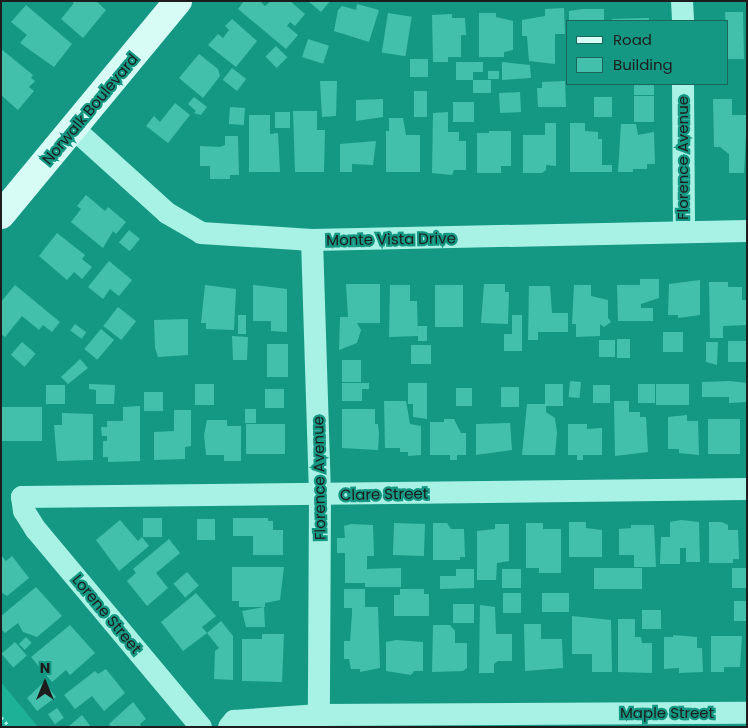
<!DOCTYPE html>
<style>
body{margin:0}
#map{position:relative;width:748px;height:728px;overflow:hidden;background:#159883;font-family:Poppins,sans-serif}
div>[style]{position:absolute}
.green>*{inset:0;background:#1db298}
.building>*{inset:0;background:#43c0ac;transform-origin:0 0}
.path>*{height:3px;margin-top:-1.5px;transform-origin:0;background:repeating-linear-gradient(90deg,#a8f2e5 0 2.5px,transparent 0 6.5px)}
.minor>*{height:22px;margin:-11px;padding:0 11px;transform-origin:11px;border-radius:11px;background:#a8f2e5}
.secondary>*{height:28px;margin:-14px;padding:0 14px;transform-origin:14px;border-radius:14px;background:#d7fcf6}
span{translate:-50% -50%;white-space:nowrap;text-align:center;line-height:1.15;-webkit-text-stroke:4.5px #159883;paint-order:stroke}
.street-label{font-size:15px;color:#1d1d1d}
.frame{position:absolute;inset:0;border:2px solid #1d1d1d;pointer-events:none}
.legend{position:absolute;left:566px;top:20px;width:162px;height:65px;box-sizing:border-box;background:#159883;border:1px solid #18675a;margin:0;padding:6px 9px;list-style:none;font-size:15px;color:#1d1d1d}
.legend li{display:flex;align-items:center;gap:10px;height:25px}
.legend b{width:25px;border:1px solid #18675a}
.north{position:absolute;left:20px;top:658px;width:50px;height:50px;-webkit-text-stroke:4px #159883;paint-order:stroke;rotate:0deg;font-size:14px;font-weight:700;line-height:20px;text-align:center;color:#1d1d1d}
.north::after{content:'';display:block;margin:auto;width:18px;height:22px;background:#1d1d1d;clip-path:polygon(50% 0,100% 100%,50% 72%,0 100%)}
</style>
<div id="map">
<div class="green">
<i style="clip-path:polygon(1px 682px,38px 727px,1px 727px)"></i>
</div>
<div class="building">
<i style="clip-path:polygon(71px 1px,96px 1px,106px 10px,83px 38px,61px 19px,74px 3px)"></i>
<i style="clip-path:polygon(244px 1px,260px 1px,265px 6px,271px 1px,290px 1px,305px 14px,295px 26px,290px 22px,287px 26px,298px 35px,286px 49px,238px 9px)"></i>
<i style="clip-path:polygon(308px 1px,330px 1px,321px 12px)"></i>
<i style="clip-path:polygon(357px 4px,379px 10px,369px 42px,334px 31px,338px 10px,342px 6px,356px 10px)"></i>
<i style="clip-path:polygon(26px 5px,72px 44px,54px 67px,20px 43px,27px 35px,11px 22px)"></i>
<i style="clip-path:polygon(564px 8px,565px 34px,555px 34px,555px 64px,529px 61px,527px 36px,522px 36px,522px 20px,545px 16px,545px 9px)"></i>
<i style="clip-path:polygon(582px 9px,604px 9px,604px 21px,569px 21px,569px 11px)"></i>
<i style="clip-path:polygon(725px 12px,743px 12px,744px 59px,728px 59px,729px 74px)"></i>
<i style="left:388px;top:13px;width:24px;height:40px;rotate:9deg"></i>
<i style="clip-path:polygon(479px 13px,496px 13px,496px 17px,513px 21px,513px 50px,504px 52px,504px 57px,479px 57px)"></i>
<i style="clip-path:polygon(452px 14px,452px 18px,465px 18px,466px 35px,461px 35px,461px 57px,448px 57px,448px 62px,433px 62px,432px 15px)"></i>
<i style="clip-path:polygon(649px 18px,649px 21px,612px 21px,612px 19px)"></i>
<i style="clip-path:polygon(232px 19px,257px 41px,236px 67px,208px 45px,218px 34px,223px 38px,229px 30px,225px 26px)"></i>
<i style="left:308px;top:39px;width:22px;height:19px;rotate:18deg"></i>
<i style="left:276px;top:46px;width:16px;height:15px;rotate:45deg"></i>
<i style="clip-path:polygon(1px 49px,33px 75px,31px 78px,35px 81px,29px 87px,34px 91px,18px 110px,1px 95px)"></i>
<i style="clip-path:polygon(199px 54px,218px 69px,220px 76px,203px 98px,179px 78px)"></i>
<i style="left:410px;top:59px;width:18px;height:18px"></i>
<i style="clip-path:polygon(456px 62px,483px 62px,483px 72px,473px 72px,473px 80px,456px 80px)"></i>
<i style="clip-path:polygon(502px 62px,530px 65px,531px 78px,502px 80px)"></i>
<i style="left:232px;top:68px;width:18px;height:15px;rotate:38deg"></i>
<i style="left:488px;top:71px;width:11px;height:8px"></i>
<i style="left:473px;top:80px;width:18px;height:13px"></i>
<i style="clip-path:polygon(320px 81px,337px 81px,336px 116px,322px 117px)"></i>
<i style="clip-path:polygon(565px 81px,566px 107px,538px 107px,537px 88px,542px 88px,542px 82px)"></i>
<i style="left:634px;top:84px;width:20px;height:11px"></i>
<i style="left:414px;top:91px;width:13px;height:26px"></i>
<i style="left:520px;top:92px;width:20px;height:21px;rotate:87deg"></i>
<i style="left:654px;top:96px;width:26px;height:20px;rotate:90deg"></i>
<i style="clip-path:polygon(194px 97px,207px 107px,201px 115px,194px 113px,196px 111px,188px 104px)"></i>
<i style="left:594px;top:97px;width:18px;height:20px"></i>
<i style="clip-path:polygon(383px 99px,383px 117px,356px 121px,356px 100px)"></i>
<i style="clip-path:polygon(713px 99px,732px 99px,732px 115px,747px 115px,744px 173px,729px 173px,729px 154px,720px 147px,714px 147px)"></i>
<i style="left:453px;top:102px;width:21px;height:20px"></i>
<i style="clip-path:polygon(175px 103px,190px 115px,168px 143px,146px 126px,154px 116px,160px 122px)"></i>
<i style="left:230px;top:107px;width:15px;height:17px;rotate:4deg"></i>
<i style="clip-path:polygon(293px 111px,317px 111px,317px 130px,325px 130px,324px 172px,295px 172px)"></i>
<i style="left:275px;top:112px;width:15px;height:16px"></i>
<i style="clip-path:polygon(448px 112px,448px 132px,459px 132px,459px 141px,466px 141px,466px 170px,454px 170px,452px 175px,432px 173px,433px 113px)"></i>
<i style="clip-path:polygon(249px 115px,270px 115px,270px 134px,278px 133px,280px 172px,249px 172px)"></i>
<i style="clip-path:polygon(389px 118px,403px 118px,406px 135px,420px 135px,420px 172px,386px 172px,386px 131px,389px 131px)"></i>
<i style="clip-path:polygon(545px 123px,556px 123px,556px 166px,546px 165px,546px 170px,542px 173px,523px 173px,523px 135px,545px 135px)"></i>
<i style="clip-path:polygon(570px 123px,585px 123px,585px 131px,598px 132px,598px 139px,602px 139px,602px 165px,612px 165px,612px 172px,570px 172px)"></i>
<i style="clip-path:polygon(621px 124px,636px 124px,638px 135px,654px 132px,655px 164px,647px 164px,647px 169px,633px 169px,633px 172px,618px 172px)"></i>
<i style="clip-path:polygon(489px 131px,511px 131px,511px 166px,501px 166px,501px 173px,477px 173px,477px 133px,489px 133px)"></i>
<i style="clip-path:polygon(225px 136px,238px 136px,239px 175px,230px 175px,230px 179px,210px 179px,210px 166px,200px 166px,200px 146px,220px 147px,225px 145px)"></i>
<i style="clip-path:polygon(376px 141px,373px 165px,352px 164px,352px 172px,340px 172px,340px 144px)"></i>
<i style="clip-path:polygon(86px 195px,105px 211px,108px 207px,126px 222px,116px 234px,113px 231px,103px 248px,71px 222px,81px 209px,77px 206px)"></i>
<i style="left:129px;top:230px;width:14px;height:16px;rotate:39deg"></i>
<i style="clip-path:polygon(57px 233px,85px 255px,82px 259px,92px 267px,82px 279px,74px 272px,67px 280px,39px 256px)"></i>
<i style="clip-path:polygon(109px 261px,132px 280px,119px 296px,110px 289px,103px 299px,88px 287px)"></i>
<i style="clip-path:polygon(640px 279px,659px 279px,659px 298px,641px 304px,641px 308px,653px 308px,653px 321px,618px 321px,617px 285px,640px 285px)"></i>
<i style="clip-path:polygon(700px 280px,700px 315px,678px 318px,678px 315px,668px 315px,669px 284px)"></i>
<i style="clip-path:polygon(709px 282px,728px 282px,728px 287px,742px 287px,742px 300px,746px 300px,746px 325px,723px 326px,723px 338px,710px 338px)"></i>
<i style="clip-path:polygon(346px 284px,380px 284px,380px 323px,357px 323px,361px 330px,357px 343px,339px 350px,340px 317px,348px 317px)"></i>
<i style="clip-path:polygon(484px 284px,505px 284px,505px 292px,509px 292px,508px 324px,481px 323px)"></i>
<i style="clip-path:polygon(15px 285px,60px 322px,52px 332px,43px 325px,39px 330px,22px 316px,5px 337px,1px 334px,1px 302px)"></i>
<i style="clip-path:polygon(205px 285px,236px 289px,234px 330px,206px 329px,206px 323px,201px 323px)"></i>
<i style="clip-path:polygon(253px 285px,287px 289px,287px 332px,271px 331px,271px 321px,253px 321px)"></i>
<i style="clip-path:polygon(390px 285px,410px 285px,410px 301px,417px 301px,418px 336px,389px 337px)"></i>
<i style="left:435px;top:285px;width:28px;height:42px"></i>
<i style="clip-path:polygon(574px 285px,591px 285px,591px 296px,608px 300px,608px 318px,611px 322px,604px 327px,600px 324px,600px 336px,576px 337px,576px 324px,572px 324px)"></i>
<i style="clip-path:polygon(529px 286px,550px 286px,552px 313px,568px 313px,568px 332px,538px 332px,538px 340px,528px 340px)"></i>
<i style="left:118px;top:307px;width:23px;height:24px;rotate:38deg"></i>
<i style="left:238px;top:315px;width:8px;height:19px"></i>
<i style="clip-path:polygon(512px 315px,522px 315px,522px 351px,504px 351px,504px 334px,512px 334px)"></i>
<i style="clip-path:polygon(188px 319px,188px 355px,158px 357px,155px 348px,154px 320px)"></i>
<i style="left:75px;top:324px;width:14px;height:8px;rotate:36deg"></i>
<i style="left:418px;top:326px;width:9px;height:15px"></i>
<i style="left:101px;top:329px;width:17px;height:26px;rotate:40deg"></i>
<i style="left:683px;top:332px;width:20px;height:20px;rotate:90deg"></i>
<i style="clip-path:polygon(232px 336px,248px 337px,247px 360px,233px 360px)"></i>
<i style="left:617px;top:339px;width:13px;height:19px"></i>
<i style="left:599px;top:340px;width:16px;height:17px"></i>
<i style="left:728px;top:341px;width:19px;height:21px"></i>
<i style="left:22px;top:342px;width:18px;height:17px;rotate:41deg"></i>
<i style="clip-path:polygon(706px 342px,718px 342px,717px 365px,706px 362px)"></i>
<i style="left:267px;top:344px;width:21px;height:33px"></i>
<i style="left:411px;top:345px;width:20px;height:19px"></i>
<i style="clip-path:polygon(80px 359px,88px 368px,68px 384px,61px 377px)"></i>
<i style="left:342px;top:360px;width:19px;height:22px"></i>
<i style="left:570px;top:381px;width:11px;height:16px;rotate:5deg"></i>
<i style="clip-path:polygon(730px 381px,747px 383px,747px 402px,729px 403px,729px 397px,702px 397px,702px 382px)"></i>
<i style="clip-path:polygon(342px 383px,369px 383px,369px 389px,362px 389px,362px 401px,342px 401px)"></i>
<i style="clip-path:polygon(408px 383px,427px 383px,427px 419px,413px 417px,413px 404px,408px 404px)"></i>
<i style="clip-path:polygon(89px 384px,115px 385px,114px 404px,96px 404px,96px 390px,89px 389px)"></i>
<i style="left:214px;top:384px;width:21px;height:19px;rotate:90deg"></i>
<i style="clip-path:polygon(545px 384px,563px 384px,563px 406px,546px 406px,546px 412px,555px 418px,557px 433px,555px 455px,522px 455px,527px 404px,545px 404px)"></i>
<i style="left:638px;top:384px;width:17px;height:19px"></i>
<i style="left:689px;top:384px;width:21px;height:33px;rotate:90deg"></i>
<i style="left:65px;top:385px;width:19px;height:19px;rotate:90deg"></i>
<i style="left:593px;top:385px;width:17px;height:18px"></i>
<i style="left:501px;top:387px;width:18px;height:20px"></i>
<i style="left:456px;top:388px;width:16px;height:18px"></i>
<i style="left:265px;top:389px;width:19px;height:19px"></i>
<i style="left:144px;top:392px;width:19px;height:19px"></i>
<i style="clip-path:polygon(384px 401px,406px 401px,410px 424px,421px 426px,421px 455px,408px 456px,408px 452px,400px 452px,400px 448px,385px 448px)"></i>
<i style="clip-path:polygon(614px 401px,629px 401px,629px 412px,640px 412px,640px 417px,646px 417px,648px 452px,615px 456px)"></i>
<i style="clip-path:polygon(140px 406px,140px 461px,108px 462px,108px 457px,103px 457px,103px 441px,107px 441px,107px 436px,102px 436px,101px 427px,107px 427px,107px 421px,123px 421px,123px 407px)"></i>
<i style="left:42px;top:407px;width:34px;height:41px;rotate:90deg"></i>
<i style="left:245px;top:409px;width:11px;height:14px"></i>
<i style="clip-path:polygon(342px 409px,375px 409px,375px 424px,378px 424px,379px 434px,378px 450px,342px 448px)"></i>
<i style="clip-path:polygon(174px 410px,191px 410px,191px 446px,185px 447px,185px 459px,154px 460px,154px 432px,174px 431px)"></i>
<i style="clip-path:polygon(62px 413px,93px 414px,93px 460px,57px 461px,54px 425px,62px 425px)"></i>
<i style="clip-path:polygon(687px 415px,687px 421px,698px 421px,699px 455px,679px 453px,679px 449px,668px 449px,668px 417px)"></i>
<i style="clip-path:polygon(444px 419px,454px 419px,461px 433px,466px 433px,466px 455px,457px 455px,457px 460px,450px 460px,450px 455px,430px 455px,430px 422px,444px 422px)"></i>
<i style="left:708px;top:419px;width:32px;height:35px"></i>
<i style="clip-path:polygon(207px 420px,227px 420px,227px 426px,241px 426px,241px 461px,224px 461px,224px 455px,206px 455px,204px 435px)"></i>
<i style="clip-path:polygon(510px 423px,512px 450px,476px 455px,476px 424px)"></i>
<i style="left:246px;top:424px;width:39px;height:30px"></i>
<i style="clip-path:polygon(568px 424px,587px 424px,587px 429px,602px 428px,602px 455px,583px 455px,583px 460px,577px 460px,577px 455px,568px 455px)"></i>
<i style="left:143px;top:518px;width:19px;height:19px"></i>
<i style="clip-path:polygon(233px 518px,268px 518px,268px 521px,273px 521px,273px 530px,283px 530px,283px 555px,253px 555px,253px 536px,233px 536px)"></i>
<i style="left:197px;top:519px;width:18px;height:21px"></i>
<i style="clip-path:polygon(120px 520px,138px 541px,142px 537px,149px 546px,119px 571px,96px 540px)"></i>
<i style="clip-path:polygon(681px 520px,699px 522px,700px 562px,686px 562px,686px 548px,680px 548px,680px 564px,660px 564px,661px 537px,670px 537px,670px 522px)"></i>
<i style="clip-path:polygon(569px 522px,586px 522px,586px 528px,602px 530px,602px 557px,569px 557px)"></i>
<i style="clip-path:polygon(709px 522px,722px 522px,728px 525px,728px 530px,738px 530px,739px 559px,733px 559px,733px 563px,709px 563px)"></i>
<i style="clip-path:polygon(433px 523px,447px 523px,451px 529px,464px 529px,465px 557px,460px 557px,460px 560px,433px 560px)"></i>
<i style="clip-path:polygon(526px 523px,543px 523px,543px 529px,561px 529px,561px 573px,539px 573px,539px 568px,526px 568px)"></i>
<i style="clip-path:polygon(351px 524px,373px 525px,374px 556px,367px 556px,367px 569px,401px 568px,401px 587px,365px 587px,365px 583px,345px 583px,345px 553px,337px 553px,337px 538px,345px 538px,344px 526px)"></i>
<i style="left:425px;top:524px;width:32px;height:31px;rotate:92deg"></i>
<i style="clip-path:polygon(495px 524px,509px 524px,509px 561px,497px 563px,496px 580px,477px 580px,477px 531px,495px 529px)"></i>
<i style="clip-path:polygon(631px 525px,654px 525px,656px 567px,634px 567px,634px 555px,619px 555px,619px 529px,631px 528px)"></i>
<i style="clip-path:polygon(169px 539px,180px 553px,156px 573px,168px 588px,147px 606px,127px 581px,136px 573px,133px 569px)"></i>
<i style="clip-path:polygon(1px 555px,6px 561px,12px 556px,29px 578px,7px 596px,1px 592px)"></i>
<i style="clip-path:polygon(232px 567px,284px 567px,280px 600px,265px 603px,265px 607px,239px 607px,239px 601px,232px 601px)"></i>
<i style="left:642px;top:568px;width:21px;height:48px;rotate:90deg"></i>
<i style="left:747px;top:568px;width:20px;height:15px;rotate:90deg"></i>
<i style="clip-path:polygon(456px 569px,474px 569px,474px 588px,440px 589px,440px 576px,456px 576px)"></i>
<i style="left:502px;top:569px;width:19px;height:19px"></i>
<i style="left:187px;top:572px;width:18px;height:18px;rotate:49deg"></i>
<i style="clip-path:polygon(36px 587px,62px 616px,37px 637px,23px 632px,18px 623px,5px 633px,1px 629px,1px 616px)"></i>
<i style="clip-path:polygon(344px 589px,365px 589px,365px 607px,378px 607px,380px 668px,360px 672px,360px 669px,351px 669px,349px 659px,344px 659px,344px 641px,350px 641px,352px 614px,352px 608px,344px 608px)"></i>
<i style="clip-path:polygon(400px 589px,424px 589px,424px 594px,429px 594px,429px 616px,394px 616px,394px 595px,400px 595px)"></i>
<i style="clip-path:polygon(196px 593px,216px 616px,202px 627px,207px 633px,183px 651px,161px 622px)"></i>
<i style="left:503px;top:593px;width:18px;height:20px"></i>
<i style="left:542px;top:593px;width:27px;height:19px"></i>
<i style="left:734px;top:601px;width:13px;height:20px"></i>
<i style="left:453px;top:604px;width:21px;height:19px"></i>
<i style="clip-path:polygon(480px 605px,495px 607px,496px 634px,512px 634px,512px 661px,498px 661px,494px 664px,494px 673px,479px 673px)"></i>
<i style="clip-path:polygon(264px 607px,265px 627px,246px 627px,242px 611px)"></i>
<i style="left:642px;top:610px;width:19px;height:19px"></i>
<i style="clip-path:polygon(572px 616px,611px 620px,612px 672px,592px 672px,592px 654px,572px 654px)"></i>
<i style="clip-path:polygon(618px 619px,635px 619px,635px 637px,641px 637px,642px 643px,652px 643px,652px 673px,618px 672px)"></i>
<i style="clip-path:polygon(221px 621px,233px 636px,233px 680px,214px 679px,215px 651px,219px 648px,207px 633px)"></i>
<i style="clip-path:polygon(524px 624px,541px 624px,541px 639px,562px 639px,563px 668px,525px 671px)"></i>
<i style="clip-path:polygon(70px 625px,95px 653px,70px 675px,66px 670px,52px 682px,31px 657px)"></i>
<i style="clip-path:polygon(433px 625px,450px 625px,455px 631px,455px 643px,467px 643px,467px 668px,463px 671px,432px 672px)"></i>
<i style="clip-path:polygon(262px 634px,284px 634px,282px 682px,242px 681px,242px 639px,262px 639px)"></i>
<i style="clip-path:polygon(673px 635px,697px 637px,697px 648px,702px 648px,703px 672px,679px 673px,679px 668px,664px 669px,664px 637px,673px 637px)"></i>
<i style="clip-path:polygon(711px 636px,742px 636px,740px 667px,724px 667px,724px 672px,711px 672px)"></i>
<i style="left:26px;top:637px;width:8px;height:10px;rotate:45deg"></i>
<i style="clip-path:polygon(396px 640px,423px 642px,423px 671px,414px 671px,411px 675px,386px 671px,386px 642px)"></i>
<i style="left:15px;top:642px;width:18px;height:18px;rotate:49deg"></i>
<i style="clip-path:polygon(106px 669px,125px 693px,104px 711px,92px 696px,75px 709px,64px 695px,95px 671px,98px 674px)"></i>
<i style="clip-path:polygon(44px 682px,56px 697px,37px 711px,27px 698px)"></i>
<i style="clip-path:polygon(133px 702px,146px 719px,140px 724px,142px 727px,111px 727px,109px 724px)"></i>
<i style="left:57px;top:708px;width:12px;height:11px;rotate:55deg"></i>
<i style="clip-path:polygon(82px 715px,91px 727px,68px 727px)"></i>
</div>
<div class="path">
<i style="left:1px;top:717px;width:13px;rotate:48deg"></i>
</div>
<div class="minor">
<i style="left:682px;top:1px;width:20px;rotate:87deg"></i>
<i style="left:683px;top:84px;width:148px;rotate:89.6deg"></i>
<i style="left:73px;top:128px;width:127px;rotate:42.1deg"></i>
<i style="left:167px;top:213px;width:39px;rotate:30deg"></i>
<i style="left:201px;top:233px;width:111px;rotate:3.6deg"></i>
<i style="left:312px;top:240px;width:435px;rotate:-1.2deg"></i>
<i style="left:312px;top:240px;width:255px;rotate:88.2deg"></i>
<i style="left:320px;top:495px;width:220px;rotate:90.3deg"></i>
<i style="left:201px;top:727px;width:257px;rotate:-129.9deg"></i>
<i style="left:36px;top:530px;width:22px;rotate:-122deg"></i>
<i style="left:24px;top:511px;width:14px;rotate:-98deg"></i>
<i style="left:22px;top:497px;width:725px;rotate:-0.63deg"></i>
<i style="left:229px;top:727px;width:8px;rotate:-50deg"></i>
<i style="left:234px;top:721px;width:85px;rotate:-4deg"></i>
<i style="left:319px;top:715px;width:428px;rotate:-0.3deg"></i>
</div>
<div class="secondary">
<i style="left:1px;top:215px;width:278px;rotate:-50.4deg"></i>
</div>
<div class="street-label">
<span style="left:90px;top:109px;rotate:-50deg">Norwalk Boulevard</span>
<span style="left:683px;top:158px;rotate:-90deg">Florence Avenue</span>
<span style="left:391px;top:239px;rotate:-1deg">Monte Vista Drive</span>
<span style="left:319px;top:478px;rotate:-91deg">Florence Avenue</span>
<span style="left:384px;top:494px;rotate:-1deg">Clare Street</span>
<span style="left:107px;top:614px;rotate:50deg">Lorene Street</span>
<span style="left:667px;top:713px">Maple Street</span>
</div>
<div class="frame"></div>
<ul class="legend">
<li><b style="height:6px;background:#d7fcf6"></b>Road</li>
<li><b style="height:14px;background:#43c0ac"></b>Building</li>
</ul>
<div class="north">N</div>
</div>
